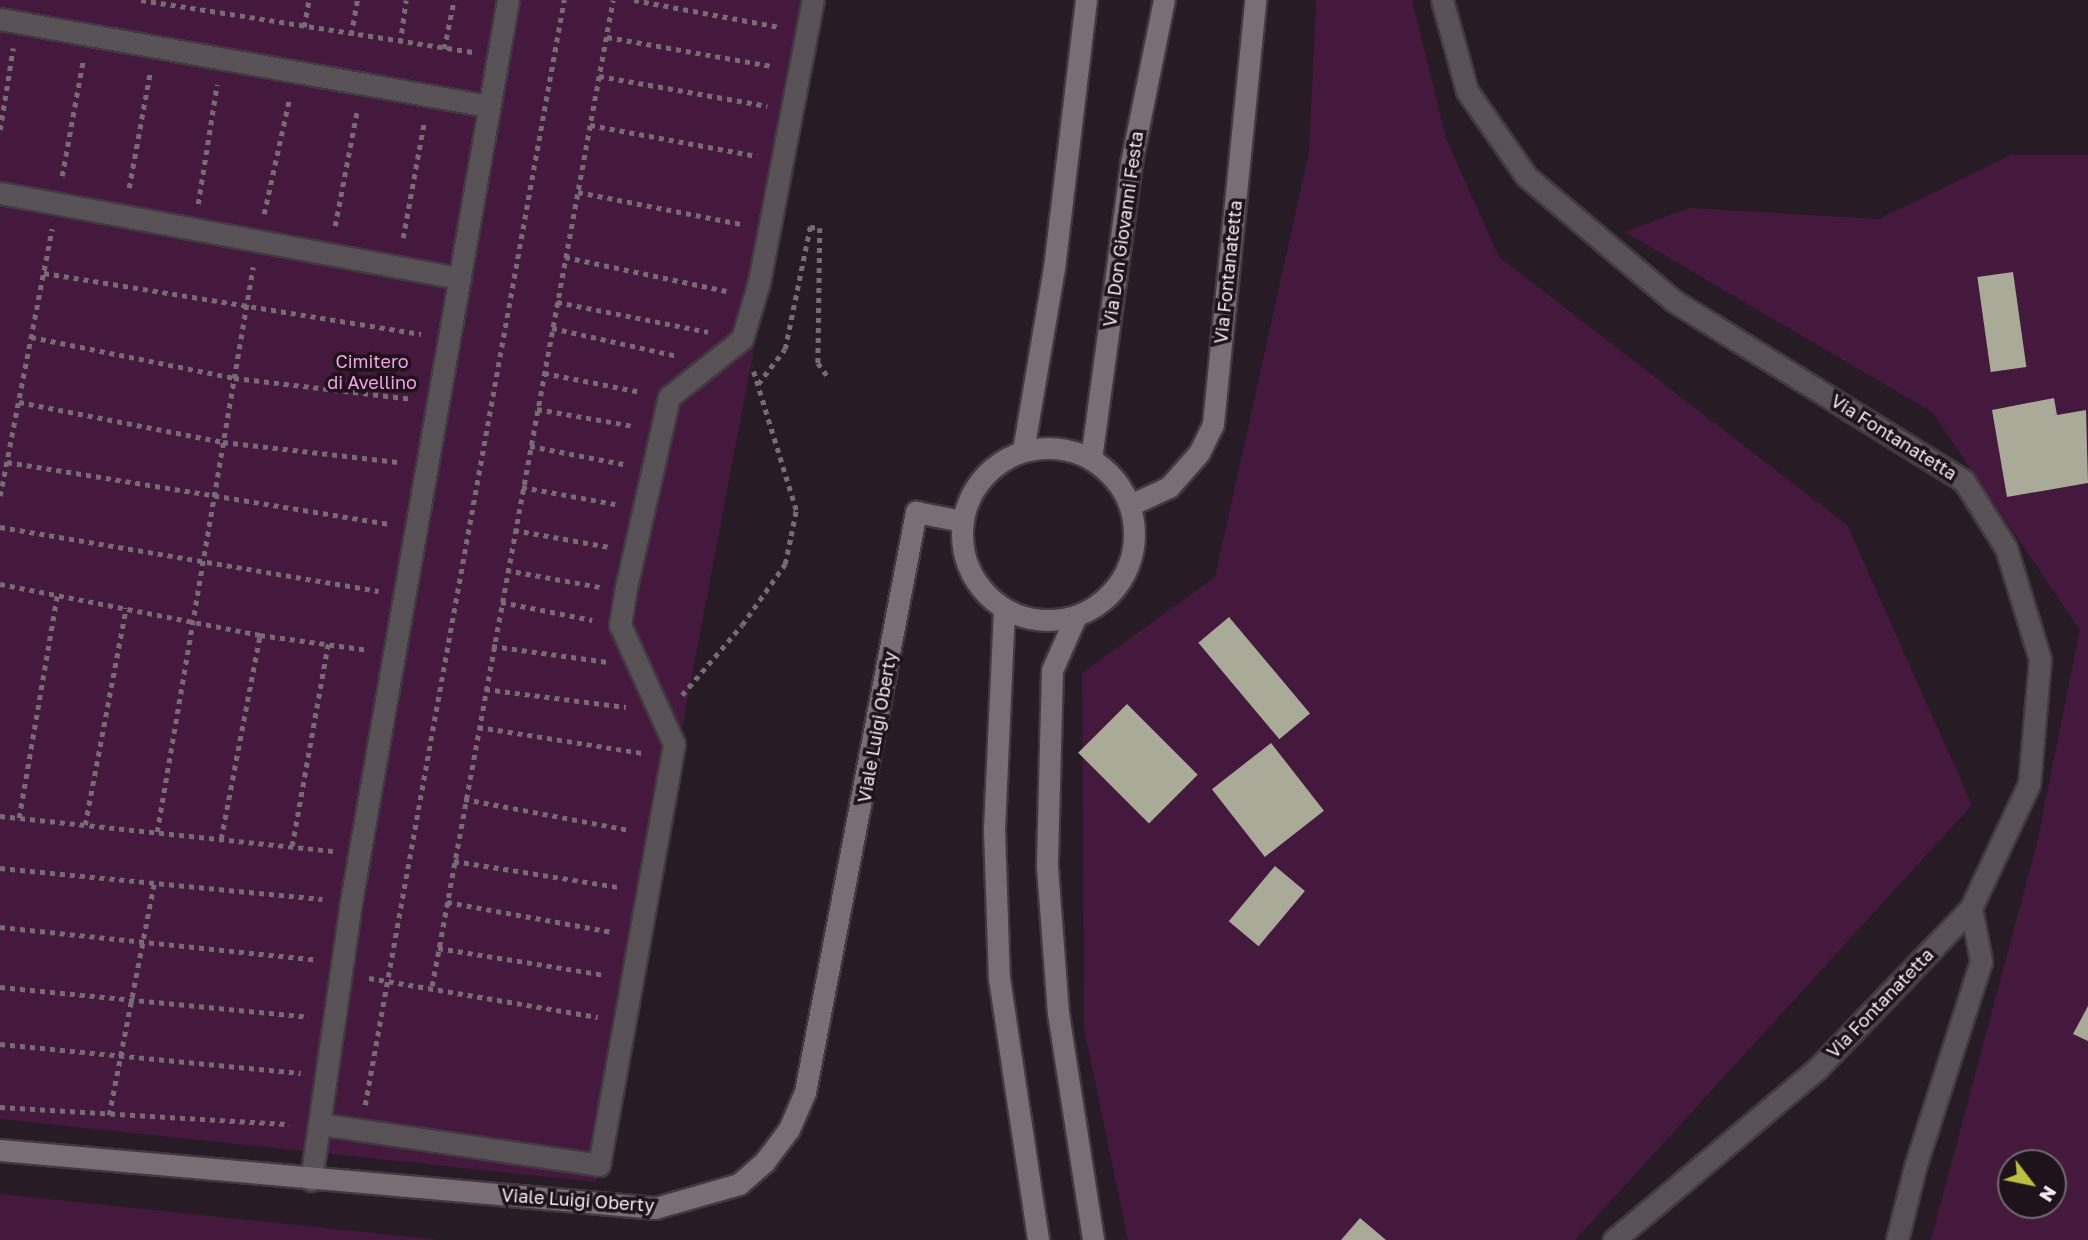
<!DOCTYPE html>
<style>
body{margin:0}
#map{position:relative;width:2088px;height:1240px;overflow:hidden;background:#271b25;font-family:"Golos Text",sans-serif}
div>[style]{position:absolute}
.green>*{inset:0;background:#45183e}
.building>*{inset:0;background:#a9ab98;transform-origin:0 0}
.path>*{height:4.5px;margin-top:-2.25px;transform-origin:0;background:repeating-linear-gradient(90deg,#776c74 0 5px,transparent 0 10px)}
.roads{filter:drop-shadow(2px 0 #433841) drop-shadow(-2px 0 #433841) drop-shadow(0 2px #433841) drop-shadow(0 -2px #433841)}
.street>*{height:21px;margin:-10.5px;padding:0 10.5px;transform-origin:10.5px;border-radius:10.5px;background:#585257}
.secondary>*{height:21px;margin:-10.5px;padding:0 10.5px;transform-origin:10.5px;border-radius:10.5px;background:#796e76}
.secondary>.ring{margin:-10.5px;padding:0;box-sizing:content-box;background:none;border:21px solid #796e76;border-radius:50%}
span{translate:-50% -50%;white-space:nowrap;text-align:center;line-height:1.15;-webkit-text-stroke:7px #1e121b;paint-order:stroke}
.street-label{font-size:18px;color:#f2e9ef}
.park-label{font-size:18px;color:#f4a1e4}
.north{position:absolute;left:1997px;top:1149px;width:70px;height:70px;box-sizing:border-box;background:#1e121b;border:2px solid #736870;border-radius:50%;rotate:122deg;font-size:19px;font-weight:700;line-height:28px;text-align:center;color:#f2e9ef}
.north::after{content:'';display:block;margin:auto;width:24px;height:32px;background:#bebf42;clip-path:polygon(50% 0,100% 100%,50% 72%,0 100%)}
</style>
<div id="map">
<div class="green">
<i style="clip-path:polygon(0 0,820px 0,596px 1182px,0 1119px)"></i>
<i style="clip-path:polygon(1316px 0,1412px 0,1446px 139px,1499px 257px,1847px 525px,1972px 805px,1575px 1240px,1128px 1240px,1084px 1028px,1082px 673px,1215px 577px,1309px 152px)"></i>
<i style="clip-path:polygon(evenodd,2011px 155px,2088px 155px,2088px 1240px,1931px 1240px,2037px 843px,2080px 630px,1932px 412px,1625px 232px,1689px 208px,1879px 219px,2011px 155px,2011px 1163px,2053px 1163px,2053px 1205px,2011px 1205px,2011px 1163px)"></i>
<i style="clip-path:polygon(0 1194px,441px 1240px,0 1240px)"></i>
</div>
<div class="building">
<i style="left:2013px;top:272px;width:96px;height:36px;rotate:82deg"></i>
<i style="clip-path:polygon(2054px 398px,2057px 415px,2086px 410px,2088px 483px,2007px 497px,1992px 410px)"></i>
<i style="left:1229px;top:617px;width:126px;height:40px;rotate:50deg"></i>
<i style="left:1127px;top:704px;width:100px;height:69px;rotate:45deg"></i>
<i style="left:1271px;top:743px;width:86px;height:75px;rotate:52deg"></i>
<i style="left:1275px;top:866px;width:39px;height:72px;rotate:40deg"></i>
<i style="clip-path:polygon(2088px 1006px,2088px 1041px,2073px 1034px)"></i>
<i style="clip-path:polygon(1360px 1218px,1386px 1240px,1341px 1240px)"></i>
</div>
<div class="path">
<i style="left:141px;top:0;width:336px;rotate:8.9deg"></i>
<i style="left:634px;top:0;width:147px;rotate:10.5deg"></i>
<i style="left:304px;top:27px;width:27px;rotate:-80deg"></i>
<i style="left:351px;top:35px;width:36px;rotate:-80deg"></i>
<i style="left:607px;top:37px;width:167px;rotate:10deg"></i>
<i style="left:400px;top:43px;width:43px;rotate:-82.1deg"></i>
<i style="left:444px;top:49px;width:50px;rotate:-78.5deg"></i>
<i style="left:599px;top:76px;width:171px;rotate:10.1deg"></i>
<i style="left:590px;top:125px;width:170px;rotate:10.5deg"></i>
<i style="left:0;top:130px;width:83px;rotate:-81deg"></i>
<i style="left:62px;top:176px;width:117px;rotate:-79.7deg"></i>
<i style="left:129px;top:188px;width:118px;rotate:-79.7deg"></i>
<i style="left:578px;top:192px;width:166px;rotate:11.1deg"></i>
<i style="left:198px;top:204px;width:121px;rotate:-81deg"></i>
<i style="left:264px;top:214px;width:117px;rotate:-77.6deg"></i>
<i style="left:335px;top:226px;width:117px;rotate:-79.2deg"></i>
<i style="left:403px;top:238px;width:117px;rotate:-79.7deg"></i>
<i style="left:565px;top:257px;width:165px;rotate:11.9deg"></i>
<i style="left:44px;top:273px;width:382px;rotate:9.2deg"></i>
<i style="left:557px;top:302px;width:154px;rotate:11.2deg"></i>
<i style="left:552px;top:328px;width:128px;rotate:12.6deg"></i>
<i style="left:31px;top:337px;width:207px;rotate:11.4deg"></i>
<i style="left:234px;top:378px;width:180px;rotate:6.7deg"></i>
<i style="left:544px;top:373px;width:99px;rotate:11.1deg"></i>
<i style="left:758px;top:384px;width:44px;rotate:-52.4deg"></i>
<i style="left:785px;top:349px;width:125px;rotate:-78.4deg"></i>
<i style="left:810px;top:227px;width:10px;rotate:6deg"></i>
<i style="left:820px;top:228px;width:135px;rotate:90.8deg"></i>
<i style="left:818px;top:363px;width:19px;rotate:54deg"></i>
<i style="left:19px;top:402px;width:208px;rotate:11.1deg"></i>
<i style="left:223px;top:442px;width:176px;rotate:6.5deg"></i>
<i style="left:537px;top:409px;width:97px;rotate:10deg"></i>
<i style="left:530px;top:446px;width:100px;rotate:11deg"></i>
<i style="left:7px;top:462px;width:389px;rotate:9.2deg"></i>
<i style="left:522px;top:487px;width:95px;rotate:10.4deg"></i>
<i style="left:0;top:496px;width:272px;rotate:-79deg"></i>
<i style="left:0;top:527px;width:384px;rotate:9.6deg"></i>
<i style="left:514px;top:530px;width:97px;rotate:10.1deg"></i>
<i style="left:506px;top:570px;width:96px;rotate:10.3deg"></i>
<i style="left:0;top:584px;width:265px;rotate:11.1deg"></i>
<i style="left:260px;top:635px;width:110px;rotate:7.8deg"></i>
<i style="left:501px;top:602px;width:93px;rotate:11.2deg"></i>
<i style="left:492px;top:646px;width:117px;rotate:7.9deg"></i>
<i style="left:485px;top:689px;width:142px;rotate:7.3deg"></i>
<i style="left:682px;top:695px;width:92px;rotate:-49.4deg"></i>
<i style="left:742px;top:625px;width:75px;rotate:-54.8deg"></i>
<i style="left:785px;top:564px;width:29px;rotate:-78deg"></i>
<i style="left:791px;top:536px;width:26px;rotate:-79deg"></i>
<i style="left:796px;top:510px;width:150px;rotate:-107.1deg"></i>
<i style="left:478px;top:727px;width:167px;rotate:9deg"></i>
<i style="left:464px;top:799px;width:169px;rotate:10.6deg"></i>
<i style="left:0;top:816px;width:336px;rotate:6deg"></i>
<i style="left:19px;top:818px;width:226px;rotate:-80.3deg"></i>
<i style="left:85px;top:825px;width:221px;rotate:-79.3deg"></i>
<i style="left:157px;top:832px;width:573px;rotate:-80.36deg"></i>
<i style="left:221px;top:839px;width:208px;rotate:-79.2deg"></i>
<i style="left:292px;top:846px;width:206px;rotate:-79.9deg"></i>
<i style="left:454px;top:861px;width:167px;rotate:9deg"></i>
<i style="left:0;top:868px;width:324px;rotate:5.5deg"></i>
<i style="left:447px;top:902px;width:168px;rotate:10.3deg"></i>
<i style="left:0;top:927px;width:319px;rotate:5.9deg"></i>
<i style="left:438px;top:948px;width:168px;rotate:9.2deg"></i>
<i style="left:369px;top:978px;width:232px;rotate:9.7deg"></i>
<i style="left:432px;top:986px;width:1002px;rotate:-79.6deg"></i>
<i style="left:0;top:987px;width:310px;rotate:5.5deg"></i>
<i style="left:0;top:1044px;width:302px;rotate:5.5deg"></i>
<i style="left:365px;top:1105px;width:1123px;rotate:-79.79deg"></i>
<i style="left:0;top:1107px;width:290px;rotate:3.4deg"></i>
<i style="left:109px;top:1115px;width:236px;rotate:-79deg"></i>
</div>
<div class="roads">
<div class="street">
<i style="left:1442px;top:0;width:94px;rotate:74.6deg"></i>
<i style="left:1467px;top:91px;width:103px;rotate:55.2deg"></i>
<i style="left:1526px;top:176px;width:194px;rotate:40.2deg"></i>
<i style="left:1674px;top:301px;width:341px;rotate:31.8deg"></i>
<i style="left:1964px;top:481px;width:79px;rotate:57.9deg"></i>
<i style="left:2006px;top:548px;width:116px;rotate:73deg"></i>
<i style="left:2040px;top:659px;width:125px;rotate:95deg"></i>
<i style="left:2029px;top:784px;width:137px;rotate:115.1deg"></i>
<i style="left:1971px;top:908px;width:221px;rotate:133.7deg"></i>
<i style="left:1818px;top:1068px;width:267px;rotate:139.9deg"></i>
<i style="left:0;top:19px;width:497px;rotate:10.1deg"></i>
<i style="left:0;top:193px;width:468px;rotate:10.5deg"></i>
<i style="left:319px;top:1124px;width:283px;rotate:8.3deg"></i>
<i style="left:599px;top:1165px;width:428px;rotate:-79.9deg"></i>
<i style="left:674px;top:744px;width:131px;rotate:-114.4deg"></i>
<i style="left:620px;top:625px;width:33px;rotate:-81deg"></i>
<i style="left:625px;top:592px;width:200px;rotate:-77.3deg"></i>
<i style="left:669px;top:397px;width:93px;rotate:-38.5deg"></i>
<i style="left:742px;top:339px;width:59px;rotate:-73.4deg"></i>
<i style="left:759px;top:282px;width:287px;rotate:-79.2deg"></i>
<i style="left:311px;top:1180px;width:281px;rotate:-81.8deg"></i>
<i style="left:351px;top:902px;width:916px;rotate:-80.13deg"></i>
<i style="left:1897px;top:1240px;width:75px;rotate:-76.1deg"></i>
<i style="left:1915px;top:1167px;width:216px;rotate:-72.2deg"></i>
<i style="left:1981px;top:961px;width:54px;rotate:-100.7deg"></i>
</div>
<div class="secondary">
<i class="ring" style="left:962px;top:448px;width:151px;height:151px"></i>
<i style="left:1023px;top:451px;width:186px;rotate:-80.4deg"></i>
<i style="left:1054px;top:268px;width:270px;rotate:-83.2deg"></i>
<i style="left:1091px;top:459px;width:299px;rotate:-82.3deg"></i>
<i style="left:1131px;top:163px;width:166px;rotate:-78.6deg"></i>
<i style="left:1130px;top:505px;width:43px;rotate:-24.8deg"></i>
<i style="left:1169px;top:487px;width:45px;rotate:-48.6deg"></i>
<i style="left:1199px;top:453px;width:32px;rotate:-64deg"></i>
<i style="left:1213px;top:424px;width:426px;rotate:-84.3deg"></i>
<i style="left:1004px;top:609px;width:221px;rotate:92.6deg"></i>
<i style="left:994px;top:830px;width:148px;rotate:88.1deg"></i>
<i style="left:999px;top:978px;width:265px;rotate:81.5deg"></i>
<i style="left:1076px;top:616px;width:59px;rotate:114deg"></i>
<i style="left:1052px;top:670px;width:197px;rotate:91.5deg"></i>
<i style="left:1047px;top:867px;width:146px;rotate:85.7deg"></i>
<i style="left:1058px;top:1013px;width:230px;rotate:81.2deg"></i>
<i style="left:0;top:1150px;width:658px;rotate:5.06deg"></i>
<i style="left:655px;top:1208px;width:87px;rotate:-15.9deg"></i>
<i style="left:739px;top:1184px;width:35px;rotate:-41deg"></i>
<i style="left:765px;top:1161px;width:40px;rotate:-53deg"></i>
<i style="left:789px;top:1129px;width:40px;rotate:-66.6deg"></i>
<i style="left:805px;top:1092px;width:591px;rotate:-79.17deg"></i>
<i style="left:916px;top:512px;width:47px;rotate:11.1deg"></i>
</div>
</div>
<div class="street-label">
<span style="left:1123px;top:229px;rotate:-82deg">Via Don Giovanni Festa</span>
<span style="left:1228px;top:272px;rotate:-84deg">Via Fontanatetta</span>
<span style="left:1894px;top:437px;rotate:32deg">Via Fontanatetta</span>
<span style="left:877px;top:727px;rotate:-80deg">Viale Luigi Oberty</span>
<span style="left:1880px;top:1003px;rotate:-46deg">Via Fontanatetta</span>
<span style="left:578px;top:1200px;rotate:4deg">Viale Luigi Oberty</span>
</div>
<div class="park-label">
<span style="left:372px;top:372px">Cimitero<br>di Avellino</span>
</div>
<div class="north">N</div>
</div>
